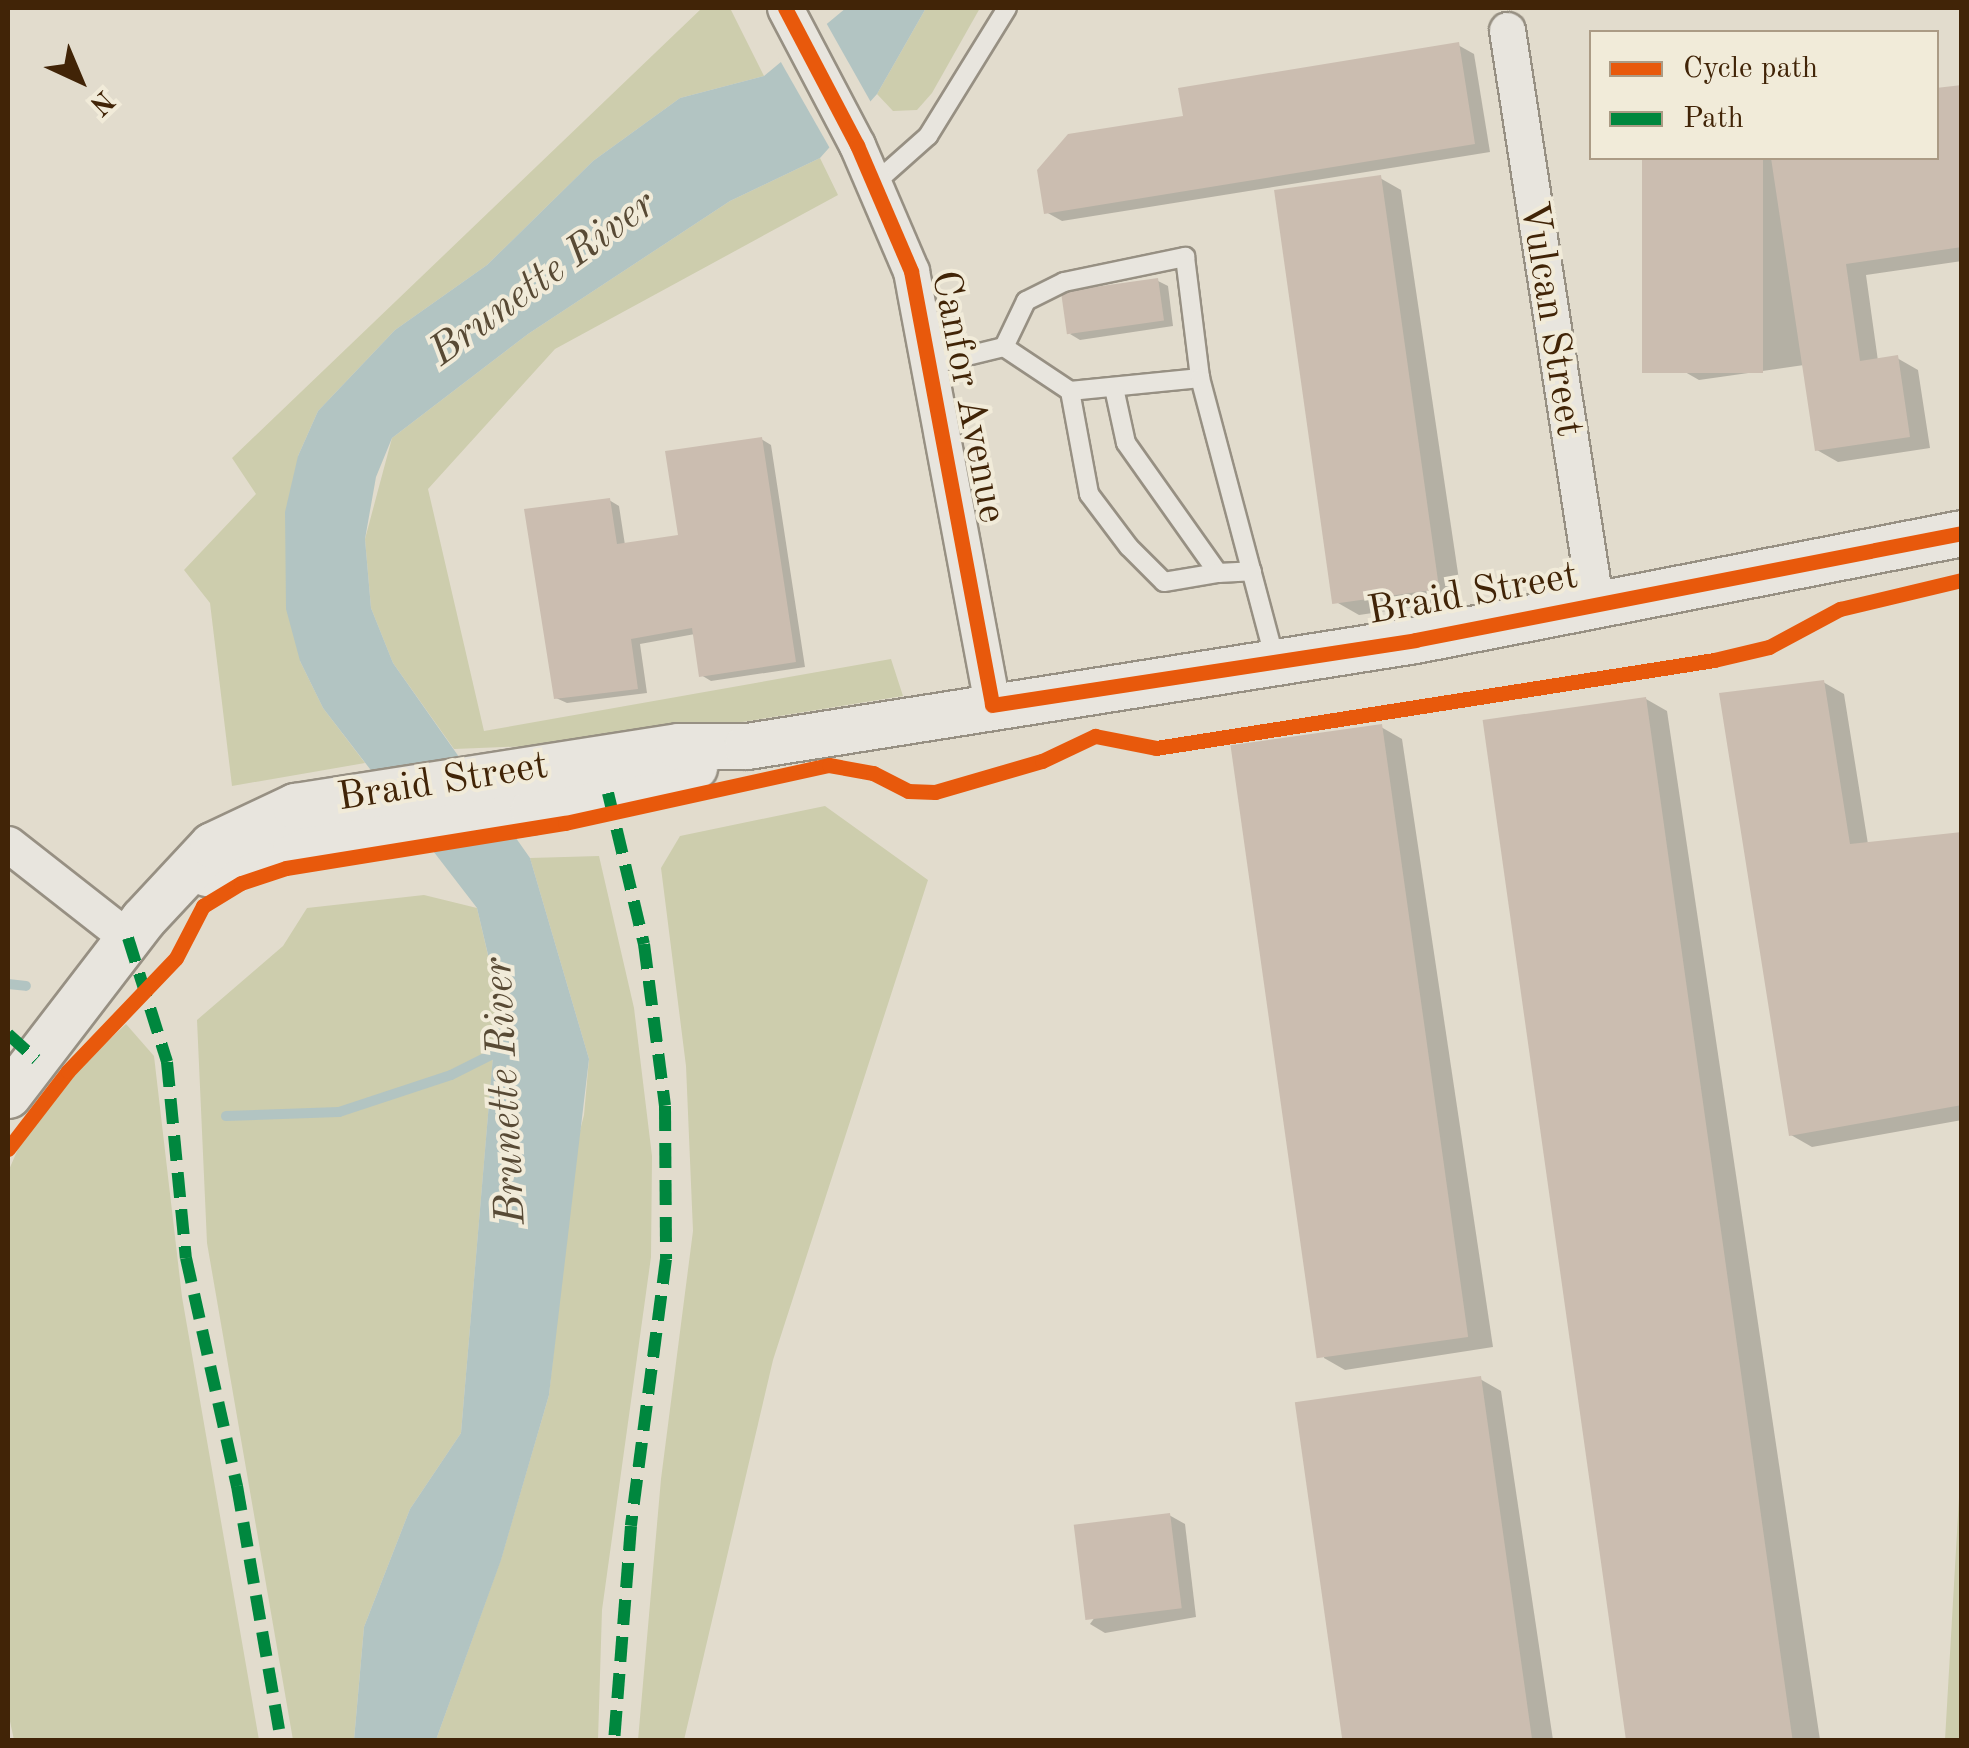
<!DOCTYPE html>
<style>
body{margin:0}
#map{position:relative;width:1969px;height:1748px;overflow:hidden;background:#e2dccd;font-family:"Old Standard TT",serif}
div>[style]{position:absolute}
.green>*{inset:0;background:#cdcdad}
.water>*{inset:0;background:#b2c4c2}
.pier>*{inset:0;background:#e2dccd}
.shadow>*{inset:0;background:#0003}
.stream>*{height:10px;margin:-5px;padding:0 5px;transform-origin:5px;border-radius:5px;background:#b2c4c2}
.building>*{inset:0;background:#cbbdb0;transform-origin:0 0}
.roads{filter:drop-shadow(2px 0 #979083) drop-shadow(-2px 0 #979083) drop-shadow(0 2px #979083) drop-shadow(0 -2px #979083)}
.service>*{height:18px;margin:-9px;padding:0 9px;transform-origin:9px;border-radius:9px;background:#e8e5de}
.minor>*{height:35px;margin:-17.5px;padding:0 17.5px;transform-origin:17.5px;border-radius:17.5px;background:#e8e5de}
.tertiary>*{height:45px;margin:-22.5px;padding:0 22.5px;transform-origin:22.5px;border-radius:22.5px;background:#e8e5de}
.quiet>*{height:12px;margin-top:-6px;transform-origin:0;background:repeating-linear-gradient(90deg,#00873e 0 25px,transparent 0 37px)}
.cycleway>*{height:15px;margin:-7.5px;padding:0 7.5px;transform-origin:7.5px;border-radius:7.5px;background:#e8590c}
span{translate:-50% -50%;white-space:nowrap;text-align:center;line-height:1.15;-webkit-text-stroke:8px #f1ebd9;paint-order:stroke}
.street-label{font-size:40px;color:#412407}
.water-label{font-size:42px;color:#584a35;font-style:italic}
.frame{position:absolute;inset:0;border:10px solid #412407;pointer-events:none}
.legend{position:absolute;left:1589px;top:30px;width:350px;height:130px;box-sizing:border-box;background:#f1ebd9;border:2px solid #ab9b85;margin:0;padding:12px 18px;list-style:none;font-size:30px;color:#412407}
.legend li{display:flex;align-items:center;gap:20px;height:50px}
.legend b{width:50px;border:2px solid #ab9b85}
.north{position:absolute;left:30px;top:30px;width:100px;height:100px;-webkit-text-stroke:8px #f1ebd9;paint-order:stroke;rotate:136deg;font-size:28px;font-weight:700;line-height:40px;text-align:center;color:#412407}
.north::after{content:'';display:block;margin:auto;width:35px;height:45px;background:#412407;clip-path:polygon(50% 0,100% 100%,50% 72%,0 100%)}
</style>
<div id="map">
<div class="green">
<i style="clip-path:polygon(702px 8px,730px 8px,764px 76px,680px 98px,593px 161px,487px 265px,395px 330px,318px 411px,298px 456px,300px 661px,323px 708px,365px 763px,232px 786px,210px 603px,184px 570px,256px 494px,232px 458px)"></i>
<i style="clip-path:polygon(926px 8px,980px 8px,932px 93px,917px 110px,893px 111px,877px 94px)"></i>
<i style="clip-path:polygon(820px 158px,838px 195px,555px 349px,428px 489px,484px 731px,891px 659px,903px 696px,612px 743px,454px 749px,393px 663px,371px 608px,365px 539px,392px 438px,528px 334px,730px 201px)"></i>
<i style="clip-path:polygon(825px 806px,928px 880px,773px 1360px,684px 1740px,638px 1740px,661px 1479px,693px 1231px,686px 1066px,661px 868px,680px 836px)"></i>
<i style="clip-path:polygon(599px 856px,634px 1008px,652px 1156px,651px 1257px,602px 1610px,598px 1740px,436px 1740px,501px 1559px,549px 1395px,574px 1154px,584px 1115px,589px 1059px,530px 858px)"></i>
<i style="clip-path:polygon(424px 895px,477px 908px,498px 998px,461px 1433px,410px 1509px,364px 1627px,354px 1740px,293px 1740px,207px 1243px,197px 1020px,283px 946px,307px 908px)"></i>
<i style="clip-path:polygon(126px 1024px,154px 1056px,182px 1297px,259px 1740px,14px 1740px,8px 1712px,8px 1172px,21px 1142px,75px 1072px)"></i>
<i style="clip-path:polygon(1961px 1457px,1961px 1740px,1945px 1740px,1961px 1463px)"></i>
</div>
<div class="water">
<i style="clip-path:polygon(846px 8px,926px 8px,877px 94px,820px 158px,730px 201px,528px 334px,392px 438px,376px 477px,365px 539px,371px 608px,393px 663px,530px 858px,589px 1059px,549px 1395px,501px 1560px,436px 1740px,354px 1740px,364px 1627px,410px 1509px,461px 1433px,498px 997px,477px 908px,323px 708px,300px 661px,286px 609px,285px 512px,298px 456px,318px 411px,395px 330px,487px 265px,593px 161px,680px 98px,764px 76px)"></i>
</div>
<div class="pier">
<i style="clip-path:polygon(824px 19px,873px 106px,832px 152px,778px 57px)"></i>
</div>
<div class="shadow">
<i style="clip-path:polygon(1458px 45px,1474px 54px,1490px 152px,1062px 221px,1046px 212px,1186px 118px)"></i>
<i style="clip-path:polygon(1962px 87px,1962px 261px,1866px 275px,1878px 361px,1897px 358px,1918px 370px,1930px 448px,1838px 462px,1817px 450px,1804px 365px,1699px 380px,1678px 368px,1645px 158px,1936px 158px)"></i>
<i style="clip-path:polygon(1380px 178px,1401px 190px,1462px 600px,1359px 615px,1338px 603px)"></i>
<i style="clip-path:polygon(1158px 281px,1168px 286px,1173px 326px,1080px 340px,1070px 334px)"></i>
<i style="clip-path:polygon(761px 439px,771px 445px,805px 667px,711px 681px,701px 675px,695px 634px,640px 644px,647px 693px,567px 703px,556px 698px,609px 500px,619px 506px,625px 545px,680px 537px)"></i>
<i style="clip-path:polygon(1823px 682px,1844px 694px,1868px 844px,1962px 834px,1962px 1120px,1812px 1147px,1791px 1135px)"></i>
<i style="clip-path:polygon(1646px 699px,1667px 711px,1820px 1740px,1636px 1740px,1486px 724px)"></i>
<i style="clip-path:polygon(1381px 727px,1402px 739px,1493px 1347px,1345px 1370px,1324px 1358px)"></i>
<i style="clip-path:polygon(1480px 1379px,1501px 1391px,1553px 1740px,1347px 1740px,1298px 1406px)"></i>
<i style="clip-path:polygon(1169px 1515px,1185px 1524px,1196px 1617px,1105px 1633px,1090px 1624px)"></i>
</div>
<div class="stream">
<i style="left:8px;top:984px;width:18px;rotate:6deg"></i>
<i style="left:226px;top:1116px;width:113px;rotate:-2deg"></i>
<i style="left:339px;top:1112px;width:118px;rotate:-18.3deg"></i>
<i style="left:451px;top:1075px;width:58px;rotate:-26.6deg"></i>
</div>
<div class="building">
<i style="clip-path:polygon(1459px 42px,1475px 144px,1044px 214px,1037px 170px,1068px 134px,1183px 116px,1178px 88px)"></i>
<i style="clip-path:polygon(1962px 85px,1962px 247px,1846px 264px,1860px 361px,1898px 355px,1910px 437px,1815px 451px,1771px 158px,1936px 158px,1936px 88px)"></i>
<i style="left:1642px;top:158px;width:121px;height:215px"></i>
<i style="left:1381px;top:175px;width:418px;height:108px;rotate:82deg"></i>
<i style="left:1158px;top:278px;width:43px;height:98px;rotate:82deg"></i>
<i style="clip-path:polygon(762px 437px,796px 662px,699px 677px,692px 628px,631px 639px,638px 689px,554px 699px,524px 509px,610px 498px,617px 544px,678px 535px,665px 451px)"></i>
<i style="clip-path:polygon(1824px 680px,1850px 844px,1962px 832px,1962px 1105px,1789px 1136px,1719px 693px)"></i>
<i style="left:1646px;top:697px;width:1054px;height:165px;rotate:82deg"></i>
<i style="left:1382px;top:724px;width:619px;height:153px;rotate:82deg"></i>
<i style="left:1481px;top:1376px;width:368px;height:188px;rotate:82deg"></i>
<i style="left:1170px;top:1513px;width:96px;height:97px;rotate:83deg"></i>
</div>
<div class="roads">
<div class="service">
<i style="left:875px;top:183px;width:71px;rotate:-41.6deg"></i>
<i style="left:928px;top:136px;width:150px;rotate:-58.3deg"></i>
<i style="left:1004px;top:347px;width:51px;rotate:-64.4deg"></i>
<i style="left:1026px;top:301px;width:42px;rotate:-26.6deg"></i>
<i style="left:1064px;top:282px;width:124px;rotate:-11.7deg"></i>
<i style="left:1185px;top:257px;width:122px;rotate:82.9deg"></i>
<i style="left:930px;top:365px;width:76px;rotate:-13.7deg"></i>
<i style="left:1004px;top:347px;width:79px;rotate:33.7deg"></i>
<i style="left:1070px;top:391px;width:131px;rotate:-5.7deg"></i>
<i style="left:1200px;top:378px;width:292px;rotate:75.1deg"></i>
<i style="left:1114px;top:388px;width:56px;rotate:77.7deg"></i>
<i style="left:1126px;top:443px;width:159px;rotate:54.7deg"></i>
<i style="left:1218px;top:573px;width:34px;rotate:-3deg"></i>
<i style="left:1070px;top:391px;width:105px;rotate:79.5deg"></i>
<i style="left:1089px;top:494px;width:66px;rotate:53deg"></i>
<i style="left:1129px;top:547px;width:49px;rotate:45deg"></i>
<i style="left:1164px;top:582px;width:55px;rotate:-9.5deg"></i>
</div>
<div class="minor">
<i style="left:785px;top:8px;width:155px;rotate:62.3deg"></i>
<i style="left:857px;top:145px;width:137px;rotate:66.8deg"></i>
<i style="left:911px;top:271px;width:441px;rotate:79.4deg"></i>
<i style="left:1507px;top:30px;width:584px;rotate:81.23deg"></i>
<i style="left:8px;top:844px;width:152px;rotate:38.1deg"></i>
</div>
<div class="tertiary">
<i style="left:206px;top:873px;width:94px;rotate:-18deg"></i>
<i style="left:295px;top:844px;width:240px;rotate:-8.1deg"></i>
<i style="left:533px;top:810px;width:167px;rotate:-15deg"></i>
<i style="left:8px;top:1095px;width:222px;rotate:-52.5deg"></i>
<i style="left:143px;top:919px;width:101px;rotate:-47deg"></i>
<i style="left:212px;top:845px;width:92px;rotate:-25.2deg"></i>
<i style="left:295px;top:806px;width:388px;rotate:-8.9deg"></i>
<i style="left:678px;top:746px;width:69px"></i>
<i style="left:747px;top:746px;width:676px;rotate:-9.02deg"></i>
<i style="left:1415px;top:640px;width:557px;rotate:-11.07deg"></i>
</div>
</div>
<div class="quiet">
<i style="left:608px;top:793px;width:155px;rotate:76.6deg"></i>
<i style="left:644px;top:944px;width:163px;rotate:82.6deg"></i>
<i style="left:665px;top:1106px;width:153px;rotate:89.6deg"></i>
<i style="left:666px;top:1259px;width:269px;rotate:97.5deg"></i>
<i style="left:631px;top:1526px;width:215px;rotate:94.5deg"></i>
<i style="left:128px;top:938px;width:130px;rotate:72.5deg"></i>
<i style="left:167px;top:1062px;width:197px;rotate:84.5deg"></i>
<i style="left:186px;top:1258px;width:234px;rotate:77.4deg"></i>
<i style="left:237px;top:1486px;width:258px;rotate:80.2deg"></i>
<i style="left:8px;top:1034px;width:38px;rotate:42deg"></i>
</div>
<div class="cycleway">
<i style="left:785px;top:8px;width:155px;rotate:62.3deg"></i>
<i style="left:857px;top:145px;width:137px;rotate:66.8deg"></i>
<i style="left:911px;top:271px;width:441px;rotate:79.4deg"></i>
<i style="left:992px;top:705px;width:428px;rotate:-8.7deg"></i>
<i style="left:1415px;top:640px;width:557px;rotate:-11.07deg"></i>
<i style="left:8px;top:1149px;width:98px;rotate:-52.4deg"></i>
<i style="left:68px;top:1071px;width:156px;rotate:-46.3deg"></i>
<i style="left:176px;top:958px;width:59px;rotate:-62.6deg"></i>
<i style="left:203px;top:906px;width:44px;rotate:-31.2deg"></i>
<i style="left:241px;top:883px;width:47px;rotate:-18.4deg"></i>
<i style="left:286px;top:868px;width:283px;rotate:-9.2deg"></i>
<i style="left:565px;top:823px;width:270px;rotate:-12.4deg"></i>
<i style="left:829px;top:765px;width:45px;rotate:10.3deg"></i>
<i style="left:873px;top:773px;width:39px;rotate:27deg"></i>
<i style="left:908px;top:791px;width:27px;rotate:2deg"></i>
<i style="left:935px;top:792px;width:111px;rotate:-16.2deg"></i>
<i style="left:1042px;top:761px;width:59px;rotate:-25.3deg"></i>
<i style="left:1095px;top:736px;width:62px;rotate:11.1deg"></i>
<i style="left:1156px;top:748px;width:565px;rotate:-8.96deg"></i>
<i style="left:1714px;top:660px;width:57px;rotate:-13.3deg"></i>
<i style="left:1769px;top:647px;width:81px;rotate:-28.2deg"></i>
<i style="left:1840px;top:609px;width:125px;rotate:-13.4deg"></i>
</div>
<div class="street-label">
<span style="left:1550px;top:319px;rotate:81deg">Vulcan Street</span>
<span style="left:967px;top:397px;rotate:79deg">Canfor Avenue</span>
<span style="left:1473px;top:595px;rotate:-10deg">Braid Street</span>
<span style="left:443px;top:783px;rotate:-9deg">Braid Street</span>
</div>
<div class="water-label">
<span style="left:543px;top:279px;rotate:-36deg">Brunette River</span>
<span style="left:506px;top:1091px;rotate:-93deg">Brunette River</span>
</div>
<div class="frame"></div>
<ul class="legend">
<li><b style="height:12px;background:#e8590c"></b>Cycle path</li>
<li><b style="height:12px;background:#00873e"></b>Path</li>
</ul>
<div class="north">N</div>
</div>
